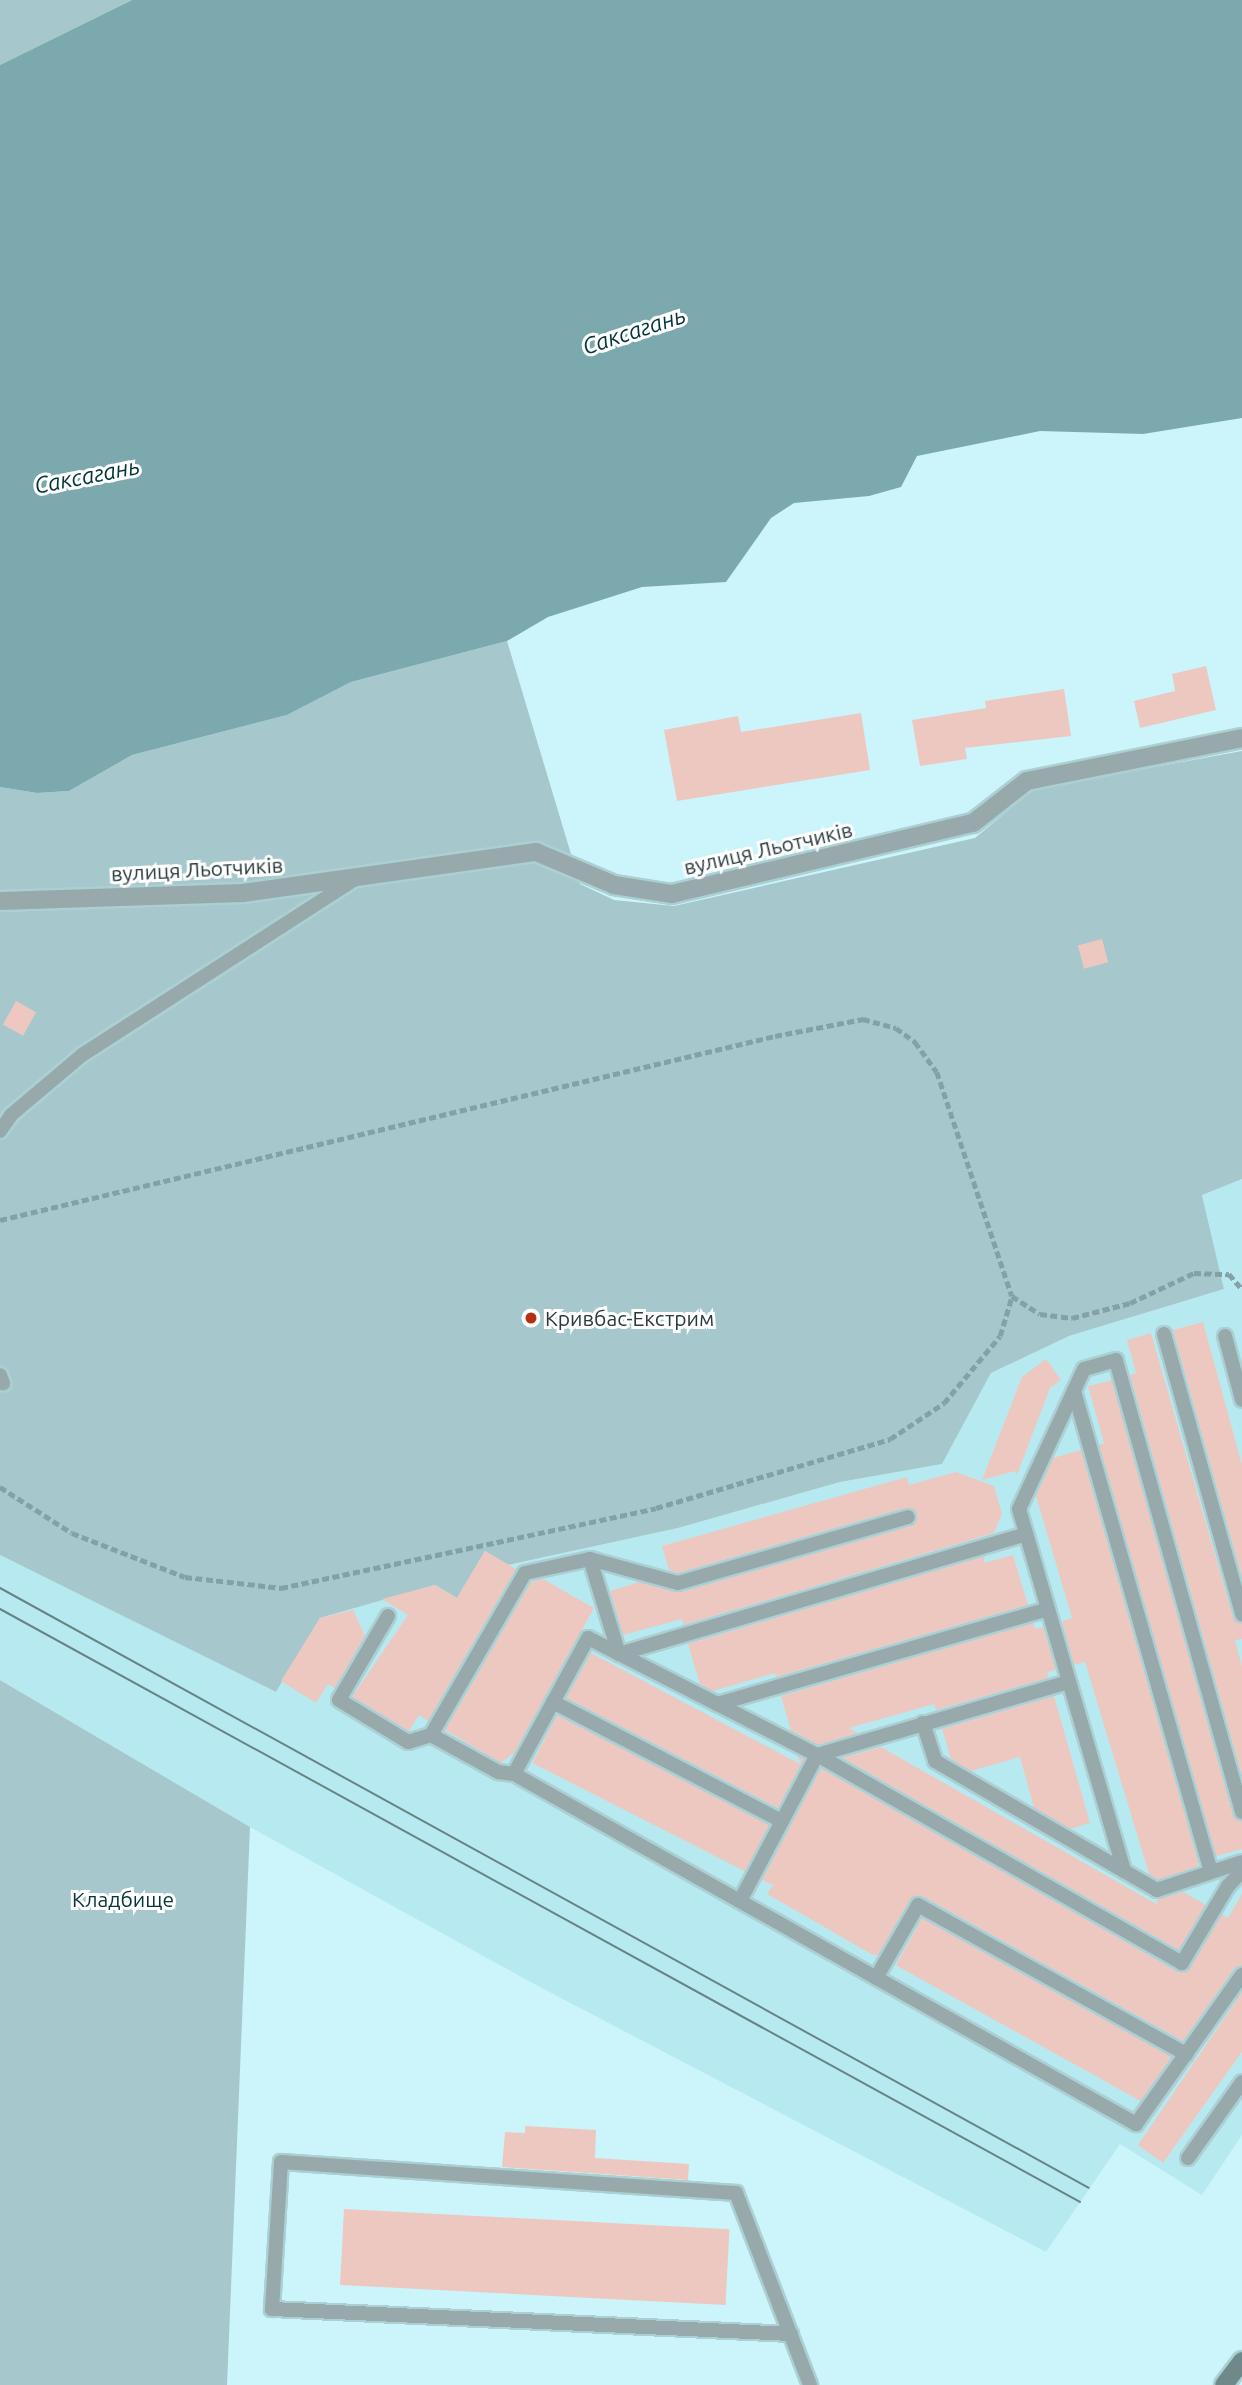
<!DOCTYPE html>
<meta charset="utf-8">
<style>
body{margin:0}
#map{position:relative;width:1242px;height:2385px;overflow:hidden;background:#cbf5fa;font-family:Ubuntu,sans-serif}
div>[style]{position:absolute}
.built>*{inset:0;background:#b7eaf0}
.green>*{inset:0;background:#a6c8cc}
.water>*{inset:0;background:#7ba9ae}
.building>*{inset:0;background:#edc8c0;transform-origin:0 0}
.path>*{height:4.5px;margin-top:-2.25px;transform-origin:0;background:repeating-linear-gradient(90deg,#83a2a6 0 7px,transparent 0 10.5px)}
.roads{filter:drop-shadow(2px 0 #abd0d4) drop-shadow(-2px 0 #abd0d4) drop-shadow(0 2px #abd0d4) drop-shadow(0 -2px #abd0d4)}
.service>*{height:14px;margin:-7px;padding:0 7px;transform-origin:7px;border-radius:7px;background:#98a9ab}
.minor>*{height:18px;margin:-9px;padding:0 9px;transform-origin:9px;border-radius:9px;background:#98a9ab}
.secondary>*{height:18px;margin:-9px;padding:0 9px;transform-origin:9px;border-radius:9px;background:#6f898b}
.tram>*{height:2px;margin:-1px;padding:0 1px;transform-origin:1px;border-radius:1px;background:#688386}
.dots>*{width:19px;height:19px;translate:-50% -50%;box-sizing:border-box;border:4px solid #fff;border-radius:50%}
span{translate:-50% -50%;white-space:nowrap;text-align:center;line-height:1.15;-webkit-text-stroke:6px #fff;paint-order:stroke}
.street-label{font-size:21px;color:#2a3a3c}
.poi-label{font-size:21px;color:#2a3a3c}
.left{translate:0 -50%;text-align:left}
.park-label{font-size:21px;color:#053539}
.water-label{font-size:23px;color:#043438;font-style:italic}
</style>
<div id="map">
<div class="built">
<i style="clip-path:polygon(1242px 1179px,1242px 2135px,1202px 2195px,1120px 2144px,1046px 2252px,536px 1985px,250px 1827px,0 1680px,0 1555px,276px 1692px,320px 1618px,435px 1585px,485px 1551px,508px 1565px,678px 1528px,840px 1482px,942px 1464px,991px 1373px,1069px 1336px,1224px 1289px,1202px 1194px)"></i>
</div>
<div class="green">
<i style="clip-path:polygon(0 0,132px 0,0 65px)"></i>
<i style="clip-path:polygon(507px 641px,580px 884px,614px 900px,674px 906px,975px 838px,1034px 789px,1242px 751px,1242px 1179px,1202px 1195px,1224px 1289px,1069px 1336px,991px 1373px,942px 1464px,840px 1482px,678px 1528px,508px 1565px,485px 1551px,457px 1598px,435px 1585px,320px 1618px,276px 1692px,0 1555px,0 787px,37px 793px,69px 791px,132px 755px,287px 715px,351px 682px)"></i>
<i style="clip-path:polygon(0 1680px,250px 1827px,227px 2385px,0 2385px)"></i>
</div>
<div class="water">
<i style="clip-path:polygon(132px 0,1242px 0,1242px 418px,1143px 434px,1040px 431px,917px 456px,901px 487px,869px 496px,794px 503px,771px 518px,726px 582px,642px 587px,548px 617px,507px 641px,351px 682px,287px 715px,132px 755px,69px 791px,37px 793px,0 787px,0 65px)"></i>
</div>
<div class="building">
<i style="clip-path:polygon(1206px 666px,1216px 710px,1140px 728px,1134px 701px,1175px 691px,1172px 674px)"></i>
<i style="clip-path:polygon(1064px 689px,1071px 736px,965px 748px,967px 759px,920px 766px,912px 720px,986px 708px,985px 701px)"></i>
<i style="clip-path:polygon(861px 713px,870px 770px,677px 801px,664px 730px,738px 716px,741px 732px)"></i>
<i style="left:1102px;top:939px;width:24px;height:25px;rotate:75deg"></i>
<i style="left:16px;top:1001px;width:23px;height:27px;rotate:29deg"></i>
<i style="clip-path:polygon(1203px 1322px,1242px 1465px,1242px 1578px,1173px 1330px)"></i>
<i style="clip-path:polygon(1151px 1333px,1233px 1617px,1242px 1623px,1242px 1639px,1235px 1640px,1242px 1667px,1242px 1776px,1130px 1375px,1136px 1373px,1127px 1340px)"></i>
<i style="clip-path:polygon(1046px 1359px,1061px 1380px,1050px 1388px,1017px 1475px,1015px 1471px,982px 1480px,1022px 1377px)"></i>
<i style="clip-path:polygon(1112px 1380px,1233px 1815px,1242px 1821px,1242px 1849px,1216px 1856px,1099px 1445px,1104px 1443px,1088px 1386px)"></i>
<i style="clip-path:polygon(1081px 1450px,1198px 1861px,1198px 1866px,1158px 1880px,1149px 1874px,1085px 1662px,1074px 1665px,1062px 1621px,1072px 1618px,1036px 1496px,1053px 1458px)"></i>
<i style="clip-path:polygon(956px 1472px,994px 1486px,1002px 1514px,994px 1533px,683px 1625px,682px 1619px,623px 1635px,610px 1591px,639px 1582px,681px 1592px,911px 1526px,917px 1515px,905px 1508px,678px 1573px,669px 1570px,662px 1546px,907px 1477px,909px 1485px)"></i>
<i style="clip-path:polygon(485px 1551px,516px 1569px,428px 1721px,419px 1715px,409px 1731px,352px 1697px,408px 1615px,382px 1599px,435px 1585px,457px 1598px)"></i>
<i style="clip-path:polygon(1013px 1555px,1028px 1605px,776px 1677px,775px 1673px,713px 1691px,700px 1684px,688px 1644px,985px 1556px,983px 1563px)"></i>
<i style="clip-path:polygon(543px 1579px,594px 1608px,514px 1753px,501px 1763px,445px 1730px,531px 1582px)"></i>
<i style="clip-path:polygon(353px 1610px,365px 1636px,335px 1688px,328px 1684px,316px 1703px,281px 1681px,320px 1618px)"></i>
<i style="clip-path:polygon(1033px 1623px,1035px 1629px,1043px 1627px,1056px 1670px,1047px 1672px,1049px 1678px,936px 1710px,934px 1704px,849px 1728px,858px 1733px,818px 1745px,791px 1731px,781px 1696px)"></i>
<i style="clip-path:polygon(591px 1653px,800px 1764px,798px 1756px,804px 1759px,778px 1808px,566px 1698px)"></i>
<i style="clip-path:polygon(1054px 1696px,1090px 1823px,1070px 1829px,1034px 1808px,1020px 1757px,971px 1771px,951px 1759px,942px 1729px)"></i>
<i style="left:557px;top:1715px;width:239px;height:54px;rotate:27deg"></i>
<i style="clip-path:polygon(881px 1747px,1158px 1905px,1156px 1900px,1183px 1892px,1206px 1905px,1179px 1950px,842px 1758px)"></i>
<i style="clip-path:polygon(821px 1768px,1178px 1972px,1190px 1968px,1222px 1914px,1228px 1918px,1242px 1894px,1242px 1965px,1234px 1969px,1183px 2041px,922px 1896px,910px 1900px,878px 1955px,873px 1955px,767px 1894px,773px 1885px,762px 1880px)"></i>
<i style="left:922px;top:1918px;width:286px;height:54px;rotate:29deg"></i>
<i style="clip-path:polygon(1242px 1992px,1242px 2052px,1163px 2163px,1138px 2145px)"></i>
<i style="clip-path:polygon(525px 2126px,596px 2130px,595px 2158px,689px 2164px,688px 2180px,502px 2167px,505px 2132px,525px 2133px)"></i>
<i style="left:344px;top:2209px;width:386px;height:76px;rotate:3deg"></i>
</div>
<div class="path">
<i style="left:0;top:1220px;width:797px;rotate:-13.36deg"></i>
<i style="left:775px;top:1036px;width:90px;rotate:-10.9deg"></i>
<i style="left:863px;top:1019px;width:34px;rotate:15deg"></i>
<i style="left:896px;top:1028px;width:24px;rotate:36deg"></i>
<i style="left:915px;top:1042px;width:37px;rotate:54deg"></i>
<i style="left:937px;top:1072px;width:236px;rotate:71.5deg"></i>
<i style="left:1012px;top:1296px;width:33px;rotate:33deg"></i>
<i style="left:1040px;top:1314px;width:32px;rotate:7deg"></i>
<i style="left:1072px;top:1318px;width:60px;rotate:-14.5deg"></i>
<i style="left:1130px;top:1303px;width:71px;rotate:-25.1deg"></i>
<i style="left:1194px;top:1273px;width:35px;rotate:2deg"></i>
<i style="left:1229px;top:1274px;width:20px;rotate:49deg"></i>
<i style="left:0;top:1487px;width:85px;rotate:32.6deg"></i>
<i style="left:72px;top:1533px;width:121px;rotate:21.3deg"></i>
<i style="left:185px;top:1577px;width:97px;rotate:6.5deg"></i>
<i style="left:281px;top:1588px;width:383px;rotate:-12deg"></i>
<i style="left:656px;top:1508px;width:244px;rotate:-16.4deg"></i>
<i style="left:890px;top:1439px;width:65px;rotate:-33.7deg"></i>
<i style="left:944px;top:1403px;width:87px;rotate:-50.1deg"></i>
<i style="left:1000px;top:1336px;width:42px;rotate:-73.3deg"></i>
</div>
<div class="roads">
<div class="service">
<i style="left:0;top:1131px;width:19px;rotate:-55deg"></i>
<i style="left:11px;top:1115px;width:93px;rotate:-40.2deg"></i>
<i style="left:82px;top:1055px;width:327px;rotate:-32.8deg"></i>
<i style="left:1164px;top:1334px;width:291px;rotate:74.4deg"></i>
<i style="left:1225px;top:1336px;width:66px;rotate:75.1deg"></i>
<i style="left:0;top:1375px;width:9px;rotate:69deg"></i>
<i style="left:1074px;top:1391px;width:500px;rotate:74.1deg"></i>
<i style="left:590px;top:1559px;width:91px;rotate:15.3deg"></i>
<i style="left:678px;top:1583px;width:239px;rotate:-16deg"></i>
<i style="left:388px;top:1616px;width:97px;rotate:120.3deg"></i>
<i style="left:339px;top:1700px;width:81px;rotate:31.3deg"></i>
<i style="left:408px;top:1742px;width:24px;rotate:-17deg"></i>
<i style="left:431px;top:1735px;width:77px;rotate:28.9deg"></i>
<i style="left:498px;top:1772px;width:16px;rotate:7deg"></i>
<i style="left:553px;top:1702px;width:258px;rotate:27.5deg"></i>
<i style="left:717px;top:1704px;width:344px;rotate:-16deg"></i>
<i style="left:923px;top:1723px;width:40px;rotate:72deg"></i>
<i style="left:935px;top:1761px;width:219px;rotate:30.2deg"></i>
<i style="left:431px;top:1735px;width:187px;rotate:-59.9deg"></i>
<i style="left:525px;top:1573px;width:66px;rotate:-12.2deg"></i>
<i style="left:590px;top:1559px;width:99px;rotate:73deg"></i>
<i style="left:619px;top:1654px;width:424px;rotate:-16.4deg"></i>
<i style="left:1242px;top:1812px;width:469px;rotate:-105.6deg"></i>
<i style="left:1116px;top:1360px;width:33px;rotate:164deg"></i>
<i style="left:1084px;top:1369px;width:154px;rotate:114.9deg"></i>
<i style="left:1019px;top:1509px;width:377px;rotate:73.8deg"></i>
<i style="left:1124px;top:1871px;width:38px;rotate:30deg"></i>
<i style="left:1157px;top:1890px;width:89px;rotate:-18.2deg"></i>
<i style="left:1242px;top:1871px;width:21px;rotate:133deg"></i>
<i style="left:1228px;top:1886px;width:90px;rotate:120.9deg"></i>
<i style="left:1182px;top:1963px;width:420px;rotate:-150.3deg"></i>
<i style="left:817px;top:1755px;width:257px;rotate:-152.9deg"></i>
<i style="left:588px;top:1638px;width:155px;rotate:118.6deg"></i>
<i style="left:514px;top:1774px;width:714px;rotate:29.37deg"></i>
<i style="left:1136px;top:2124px;width:183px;rotate:-54.6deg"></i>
<i style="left:740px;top:1901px;width:165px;rotate:-62.2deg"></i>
<i style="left:817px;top:1755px;width:262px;rotate:-16.2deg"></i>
<i style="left:876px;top:1978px;width:84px;rotate:-60.1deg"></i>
<i style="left:918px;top:1905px;width:307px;rotate:29.1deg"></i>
<i style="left:1188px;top:2158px;width:93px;rotate:-54.6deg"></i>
<i style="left:791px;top:2334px;width:520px;rotate:-177.24deg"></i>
<i style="left:272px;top:2309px;width:147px;rotate:-86.5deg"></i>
<i style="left:281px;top:2162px;width:456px;rotate:3.9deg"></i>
<i style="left:736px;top:2193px;width:206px;rotate:68.9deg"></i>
</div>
<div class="minor">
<i style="left:0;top:901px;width:243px;rotate:-1.9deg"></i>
<i style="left:243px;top:893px;width:296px;rotate:-8deg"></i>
<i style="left:536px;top:852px;width:85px;rotate:22.9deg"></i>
<i style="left:614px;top:885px;width:59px;rotate:8.8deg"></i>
<i style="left:672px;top:894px;width:309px;rotate:-13.3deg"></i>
<i style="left:973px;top:823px;width:68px;rotate:-37.9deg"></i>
<i style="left:1027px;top:781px;width:219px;rotate:-11.3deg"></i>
</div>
<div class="secondary">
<i style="left:1224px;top:2385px;width:30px;rotate:-53deg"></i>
</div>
</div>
<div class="tram">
<i style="left:0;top:1588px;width:1243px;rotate:28.85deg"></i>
<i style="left:0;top:1609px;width:1232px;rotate:28.77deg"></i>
</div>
<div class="dots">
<i style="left:531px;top:1318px;background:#b92d13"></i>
</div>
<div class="street-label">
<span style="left:768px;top:848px;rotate:-13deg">вулиця Льотчиків</span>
<span style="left:197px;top:869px;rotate:-3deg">вулиця Льотчиків</span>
</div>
<div class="poi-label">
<span class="left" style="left:545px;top:1318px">Кривбас-Екстрим</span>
</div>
<div class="park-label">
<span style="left:123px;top:1899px">Кладбище</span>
</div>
<div class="water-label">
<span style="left:634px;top:331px;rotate:-18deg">Саксагань</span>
<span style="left:87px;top:476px;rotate:-11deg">Саксагань</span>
</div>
</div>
